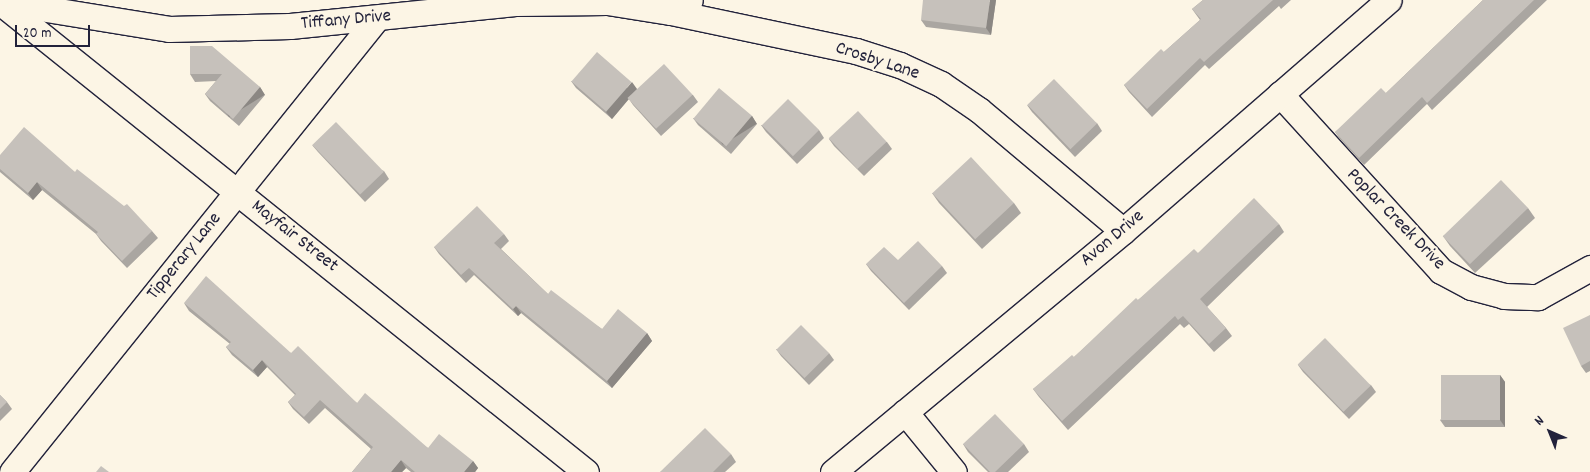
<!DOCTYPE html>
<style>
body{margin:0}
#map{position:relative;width:1590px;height:472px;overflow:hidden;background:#fcf5e5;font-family:Dekko,sans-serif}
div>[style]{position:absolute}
.roads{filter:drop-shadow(1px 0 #22223b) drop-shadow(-1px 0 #22223b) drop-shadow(0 1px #22223b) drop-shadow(0 -1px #22223b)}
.street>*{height:25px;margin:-12.5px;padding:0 12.5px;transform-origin:12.5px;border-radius:12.5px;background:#fcf5e5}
.wall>*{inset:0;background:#aaa6a1}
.shaded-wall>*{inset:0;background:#8b8783;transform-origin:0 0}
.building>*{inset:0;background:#c6c1bb;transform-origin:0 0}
span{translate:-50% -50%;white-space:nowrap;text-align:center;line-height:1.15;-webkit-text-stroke:4.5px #fcf5e5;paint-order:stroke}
.street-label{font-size:19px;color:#22223b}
.north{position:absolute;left:1525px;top:407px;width:50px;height:50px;-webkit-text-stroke:4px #fcf5e5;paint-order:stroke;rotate:316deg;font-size:14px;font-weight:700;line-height:20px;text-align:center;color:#22223b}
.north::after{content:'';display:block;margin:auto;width:18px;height:22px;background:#22223b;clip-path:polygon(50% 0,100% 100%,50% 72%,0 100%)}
.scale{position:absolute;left:15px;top:25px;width:75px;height:22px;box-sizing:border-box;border:2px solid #22223b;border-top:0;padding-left:6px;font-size:15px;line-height:18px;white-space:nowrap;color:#22223b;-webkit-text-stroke:4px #fcf5e5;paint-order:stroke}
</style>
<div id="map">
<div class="roads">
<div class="street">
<i style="left:0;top:2px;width:751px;rotate:38.73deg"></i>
<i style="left:3px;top:2px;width:168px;rotate:9.2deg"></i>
<i style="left:169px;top:29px;width:121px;rotate:-1.4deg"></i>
<i style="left:290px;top:26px;width:226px;rotate:-5.8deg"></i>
<i style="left:515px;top:3px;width:92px;rotate:-0.6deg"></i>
<i style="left:607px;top:2px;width:65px;rotate:8.9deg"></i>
<i style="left:671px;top:12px;width:22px;rotate:-32deg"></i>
<i style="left:671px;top:12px;width:189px;rotate:11.9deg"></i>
<i style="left:856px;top:51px;width:46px;rotate:17.7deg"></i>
<i style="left:900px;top:65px;width:45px;rotate:24.9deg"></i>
<i style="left:941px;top:84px;width:46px;rotate:34.4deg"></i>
<i style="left:979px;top:110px;width:188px;rotate:40deg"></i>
<i style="left:1280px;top:94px;width:239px;rotate:47.7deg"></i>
<i style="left:1441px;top:271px;width:34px;rotate:28deg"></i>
<i style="left:1471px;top:287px;width:34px;rotate:15deg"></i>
<i style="left:1504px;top:296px;width:34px;rotate:2deg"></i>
<i style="left:1538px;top:297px;width:60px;rotate:-29.1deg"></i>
<i style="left:905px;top:412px;width:77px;rotate:50.8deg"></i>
<i style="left:12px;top:472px;width:581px;rotate:-51.22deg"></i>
<i style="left:833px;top:472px;width:377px;rotate:-39.7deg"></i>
<i style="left:1123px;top:231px;width:352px;rotate:-41deg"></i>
</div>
</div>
<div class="wall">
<i style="clip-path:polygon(996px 0,991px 35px,926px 27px,921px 20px)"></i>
<i style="clip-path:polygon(1203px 0,1291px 0,1281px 9px,1279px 6px,1209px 69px,1205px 65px,1152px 117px,1129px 92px,1124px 85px,1164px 52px,1200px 20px,1192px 9px)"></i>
<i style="clip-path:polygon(1483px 0,1547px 0,1432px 110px,1427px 104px,1364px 165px,1340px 139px,1335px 132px,1386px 93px)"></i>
<i style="clip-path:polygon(190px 46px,260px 87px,265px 95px,239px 126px,210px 101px,205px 94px,216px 81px,195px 82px,190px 74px)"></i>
<i style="clip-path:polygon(571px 81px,637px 89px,693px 95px,698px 102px,661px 136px,633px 105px,629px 99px,612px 119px,576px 88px)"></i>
<i style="clip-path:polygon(1027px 105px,1097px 123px,1102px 131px,1075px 157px,1032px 112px)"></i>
<i style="clip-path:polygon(752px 116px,757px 124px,731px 154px,698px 125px,693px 118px)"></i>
<i style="clip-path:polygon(761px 125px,819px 130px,824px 138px,797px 164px,766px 132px)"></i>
<i style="clip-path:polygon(829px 139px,887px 142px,892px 149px,864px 176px,834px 146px)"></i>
<i style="clip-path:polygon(312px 145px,384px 171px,389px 179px,365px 202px,318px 152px)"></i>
<i style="clip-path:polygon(0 155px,75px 172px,152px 231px,158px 238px,127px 268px,101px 241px,96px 234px,42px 190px,33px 200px,0 172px)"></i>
<i style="clip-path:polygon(932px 193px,1014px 203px,1021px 213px,982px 249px,939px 203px)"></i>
<i style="clip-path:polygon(1528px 208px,1535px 218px,1475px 273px,1450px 246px,1443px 236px)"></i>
<i style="clip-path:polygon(1279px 224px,1284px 232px,1207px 307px,1226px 328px,1232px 336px,1214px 352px,1189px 324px,1184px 328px,1180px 324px,1068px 430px,1039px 397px,1033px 389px,1074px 357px,1138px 300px,1198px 253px)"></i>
<i style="clip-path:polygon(504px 234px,509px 241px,501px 249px,548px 294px,602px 329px,647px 333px,652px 341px,612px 388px,521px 313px,518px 316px,474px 275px,466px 283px,439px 254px,434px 247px)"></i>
<i style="clip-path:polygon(866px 264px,942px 266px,947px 273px,909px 310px,871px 271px)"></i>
<i style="clip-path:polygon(184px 303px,291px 353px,357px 403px,428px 448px,473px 461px,478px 468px,475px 472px,411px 472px,406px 468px,402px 472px,352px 472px,371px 449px,325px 408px,309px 424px,293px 409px,288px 402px,295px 395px,267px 367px,258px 377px,232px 355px,226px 347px,230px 344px,189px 311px)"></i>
<i style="clip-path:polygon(1590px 315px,1590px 371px,1586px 373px,1581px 366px)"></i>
<i style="clip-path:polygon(776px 349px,829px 353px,834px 360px,809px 385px,781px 356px)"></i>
<i style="clip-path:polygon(1298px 365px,1371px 385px,1376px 392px,1349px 419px,1303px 372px)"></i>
<i style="clip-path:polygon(1500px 375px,1505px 382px,1505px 427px,1445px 427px,1440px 420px)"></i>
<i style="clip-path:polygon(0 395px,7px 402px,12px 409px,0 421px)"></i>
<i style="clip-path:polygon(963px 444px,1024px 444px,1029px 452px,1008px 472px,988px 472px,968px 452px)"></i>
<i style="clip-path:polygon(731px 454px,736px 462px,725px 472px,660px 472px)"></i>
</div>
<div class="shaded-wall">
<i style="clip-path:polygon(990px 0,996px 0,991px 35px,986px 28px)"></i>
<i style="clip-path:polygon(632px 82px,637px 89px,612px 119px,606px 112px)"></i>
<i style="left:260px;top:87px;width:9px;height:42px;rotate:58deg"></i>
<i style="left:752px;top:116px;width:9px;height:40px;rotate:58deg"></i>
<i style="clip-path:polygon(37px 182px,42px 190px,33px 200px,28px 193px)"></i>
<i style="clip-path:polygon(516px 306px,521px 313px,518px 316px,513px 309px)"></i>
<i style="clip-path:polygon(647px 333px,652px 341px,612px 388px,607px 381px)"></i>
<i style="clip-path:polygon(262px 360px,267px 367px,258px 377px,253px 370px)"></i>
<i style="clip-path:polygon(1500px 375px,1505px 382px,1505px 427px,1500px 420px)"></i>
<i style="clip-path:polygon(401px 460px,406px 468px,402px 472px,391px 472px)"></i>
<i style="clip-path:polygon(473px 461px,478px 468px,475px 472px,464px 472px)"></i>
</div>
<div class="building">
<i style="clip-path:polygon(923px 0,990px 0,986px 28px,921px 20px)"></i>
<i style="clip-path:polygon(1203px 0,1273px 0,1204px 62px,1200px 58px,1147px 109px,1124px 85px,1161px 49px,1164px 52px,1201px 19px,1192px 9px)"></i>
<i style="clip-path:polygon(1483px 0,1534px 0,1427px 103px,1422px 97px,1359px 158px,1335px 132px,1381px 88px,1386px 93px)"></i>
<i style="clip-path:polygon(190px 46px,212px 46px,260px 87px,233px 119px,205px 94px,222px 74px,190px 74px)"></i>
<i style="left:597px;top:52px;width:46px;height:39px;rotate:41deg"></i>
<i style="left:664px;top:64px;width:42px;height:50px;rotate:47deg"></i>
<i style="left:1054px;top:79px;width:62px;height:37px;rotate:46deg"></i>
<i style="left:719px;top:88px;width:43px;height:40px;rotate:40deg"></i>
<i style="left:788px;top:99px;width:44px;height:37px;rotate:45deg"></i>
<i style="left:858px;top:111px;width:42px;height:40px;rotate:47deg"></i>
<i style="left:336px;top:122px;width:69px;height:33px;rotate:46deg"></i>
<i style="clip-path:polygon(24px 127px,75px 172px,77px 169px,124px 206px,127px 204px,152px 231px,122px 261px,96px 234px,98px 232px,37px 182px,28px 193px,0 169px,0 155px)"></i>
<i style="left:971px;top:157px;width:63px;height:53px;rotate:47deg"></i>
<i style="left:1501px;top:180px;width:39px;height:81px;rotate:46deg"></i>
<i style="clip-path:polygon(1254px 198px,1279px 224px,1200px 299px,1226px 328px,1209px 344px,1183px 316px,1178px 320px,1175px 316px,1062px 421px,1033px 389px,1072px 355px,1074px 357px,1136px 298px,1138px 300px,1194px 249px,1198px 253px)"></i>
<i style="clip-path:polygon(477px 206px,504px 234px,494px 243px,548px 294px,551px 290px,602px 329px,618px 309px,647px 333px,607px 381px,516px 306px,513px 309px,469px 268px,461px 275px,434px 247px)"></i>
<i style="clip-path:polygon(918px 241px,942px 266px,904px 303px,866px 264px,884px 247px,898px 260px)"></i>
<i style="clip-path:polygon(206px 276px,291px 353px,298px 346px,357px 403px,365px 393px,428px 448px,439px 434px,473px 461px,464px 472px,415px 472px,401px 460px,391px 472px,352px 472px,373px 447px,320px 400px,304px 417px,288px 402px,296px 394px,262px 360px,253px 370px,226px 347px,231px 342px,184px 303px)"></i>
<i style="clip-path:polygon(1590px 315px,1590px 361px,1581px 366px,1563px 328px)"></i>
<i style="left:801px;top:325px;width:40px;height:35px;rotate:45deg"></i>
<i style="left:1325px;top:338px;width:66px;height:38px;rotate:46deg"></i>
<i style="left:1441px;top:375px;width:59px;height:45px"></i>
<i style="clip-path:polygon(0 395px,7px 402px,0 409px)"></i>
<i style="clip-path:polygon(995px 414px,1024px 444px,995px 472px,990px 472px,963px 444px)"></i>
<i style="clip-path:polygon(705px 428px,731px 454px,713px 472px,660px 472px)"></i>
<i style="clip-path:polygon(101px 466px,109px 472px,96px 472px)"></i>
</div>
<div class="street-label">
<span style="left:346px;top:21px;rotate:-5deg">Tiffany Drive</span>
<span style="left:877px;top:62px;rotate:18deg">Crosby Lane</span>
<span style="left:1395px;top:220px;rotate:46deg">Poplar Creek Drive</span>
<span style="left:294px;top:237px;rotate:38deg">Mayfair Street</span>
<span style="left:1113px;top:239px;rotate:-40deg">Avon Drive</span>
<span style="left:185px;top:257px;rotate:-51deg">Tipperary Lane</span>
</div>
<div class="north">N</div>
<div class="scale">20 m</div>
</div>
